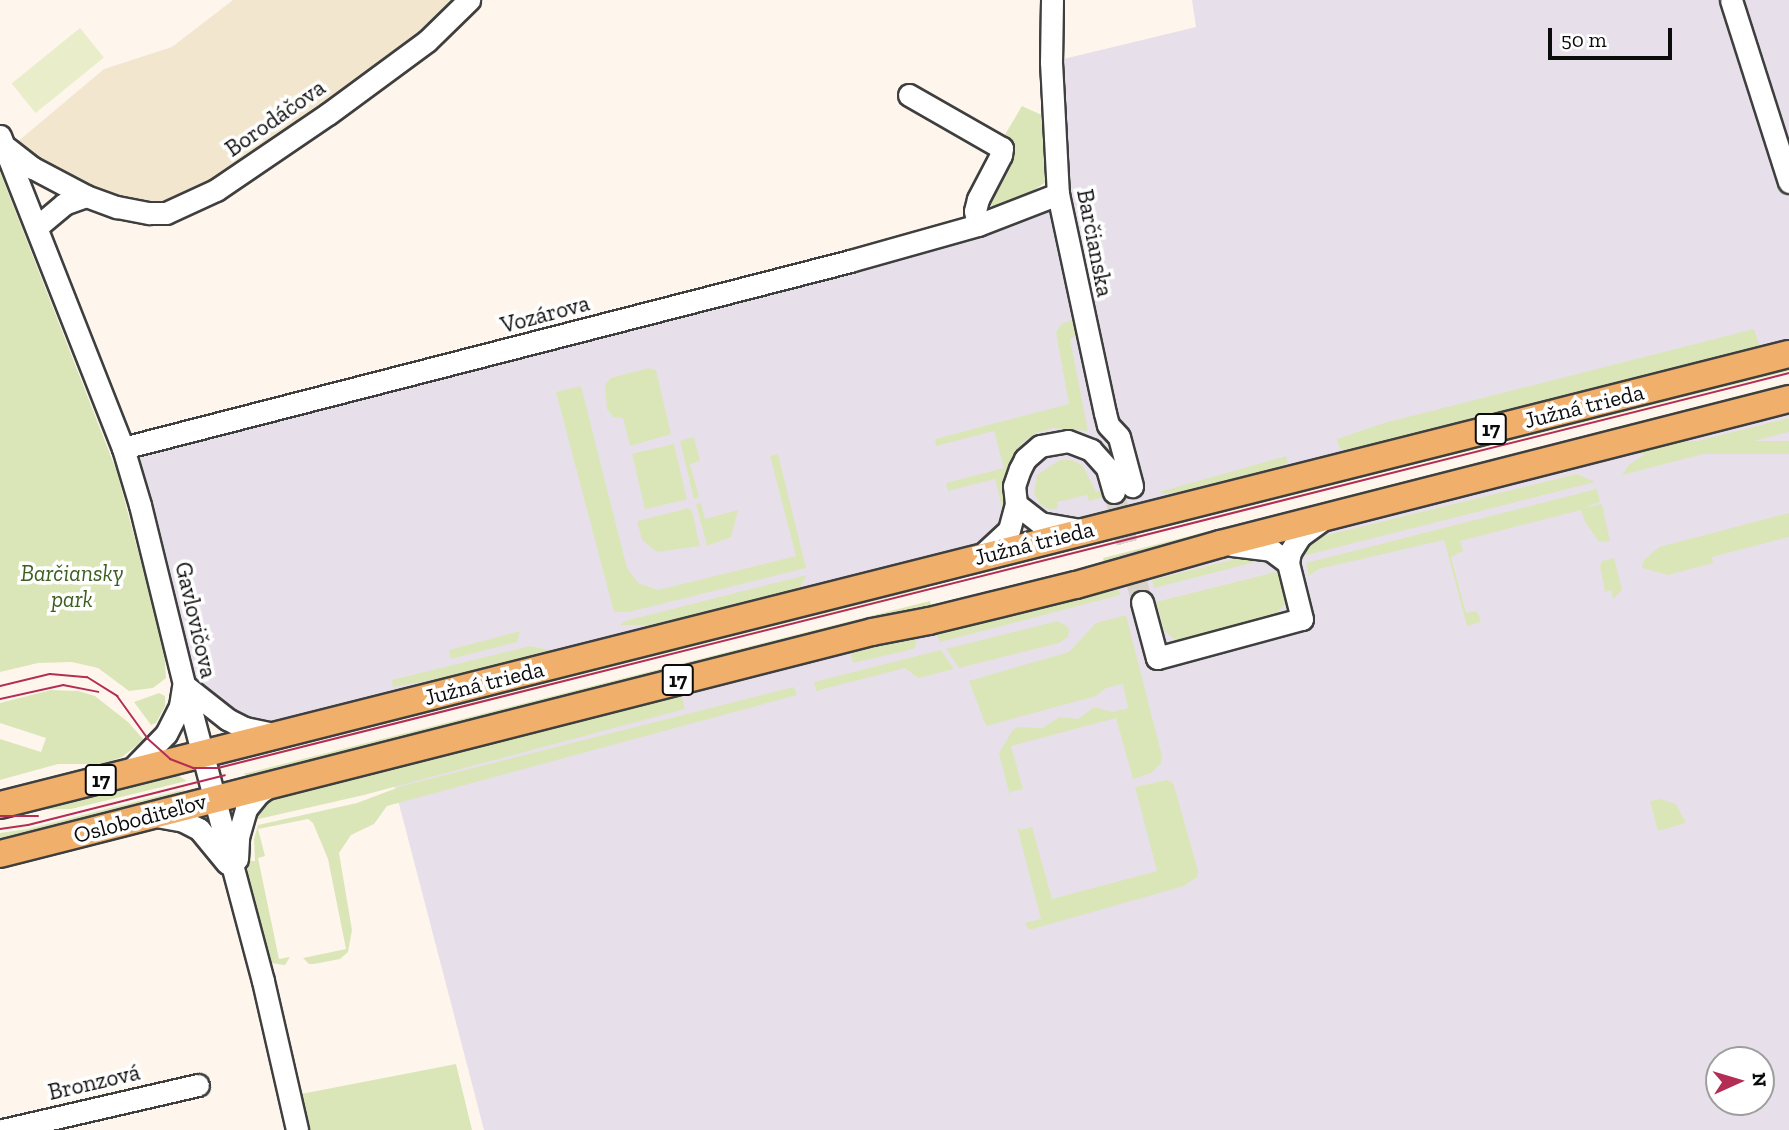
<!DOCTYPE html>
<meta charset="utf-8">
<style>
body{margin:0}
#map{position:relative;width:1789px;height:1130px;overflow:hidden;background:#fef6ec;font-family:"Zilla Slab",serif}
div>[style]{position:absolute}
.industrial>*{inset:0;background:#e7e0ea}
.farmland>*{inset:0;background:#f2e6ce}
.green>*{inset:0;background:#dbe6b8;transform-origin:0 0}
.pitch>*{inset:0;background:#eaedc9;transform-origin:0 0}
.minor-tunnel>*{height:21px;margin-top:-10.5px;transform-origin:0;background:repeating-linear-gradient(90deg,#dad3ca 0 21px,transparent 0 31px)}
.roads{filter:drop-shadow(2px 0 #3f3f3f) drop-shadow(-2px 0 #3f3f3f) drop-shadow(0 2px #3f3f3f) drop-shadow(0 -2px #3f3f3f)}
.minor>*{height:21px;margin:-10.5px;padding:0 10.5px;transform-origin:10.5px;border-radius:10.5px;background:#fff}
.major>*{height:26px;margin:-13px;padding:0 13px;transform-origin:13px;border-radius:13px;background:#f0af6a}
.tram>*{height:2px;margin:-1px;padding:0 1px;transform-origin:1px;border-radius:1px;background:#b32d54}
span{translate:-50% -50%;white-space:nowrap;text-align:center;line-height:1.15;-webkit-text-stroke:7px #fff;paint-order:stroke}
.shield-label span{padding:2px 5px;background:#fff;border:2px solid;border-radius:5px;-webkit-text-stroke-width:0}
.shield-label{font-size:21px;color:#0c0c0c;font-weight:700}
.street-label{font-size:23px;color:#0c0c0c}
.park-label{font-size:23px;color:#3d5f21;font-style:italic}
.north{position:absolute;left:1705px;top:1046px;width:70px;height:70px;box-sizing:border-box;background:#fff;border:2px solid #9e9e9e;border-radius:50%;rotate:86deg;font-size:19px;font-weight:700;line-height:28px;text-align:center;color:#0c0c0c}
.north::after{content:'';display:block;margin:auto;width:24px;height:32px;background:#b32d54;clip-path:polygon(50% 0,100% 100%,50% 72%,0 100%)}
.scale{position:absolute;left:1548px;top:28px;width:124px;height:32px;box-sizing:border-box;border:4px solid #0c0c0c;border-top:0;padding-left:9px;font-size:21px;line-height:24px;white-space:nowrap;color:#0c0c0c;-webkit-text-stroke:5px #fff;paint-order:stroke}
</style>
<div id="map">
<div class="industrial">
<i style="clip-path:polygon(1192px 0,1789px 0,1789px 354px,279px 735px,184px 684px,123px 448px,1057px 194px,1051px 62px,1196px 27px)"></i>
<i style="clip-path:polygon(evenodd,1789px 399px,1789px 1130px,484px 1130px,386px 754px,1789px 399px,1719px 1060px,1761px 1060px,1761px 1102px,1719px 1102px,1719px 1060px)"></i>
</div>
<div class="farmland">
<i style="clip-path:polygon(233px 0,469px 0,216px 190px,149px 213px,9px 149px,104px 69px,172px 47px)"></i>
</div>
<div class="green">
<i style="clip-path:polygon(1022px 106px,1046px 117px,1049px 180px,1020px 199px,992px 208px,987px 193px,1015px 146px,1003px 138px)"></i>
<i style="clip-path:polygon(0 172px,117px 472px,164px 649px,166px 678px,153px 688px,129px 691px,98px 668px,72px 662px,38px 663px,0 672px)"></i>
<i style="clip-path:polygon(1072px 320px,1076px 322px,1079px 334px,1070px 339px,1088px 431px,1053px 428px,1036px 433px,1021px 444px,1006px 477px,1007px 510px,1004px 515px,995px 479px,948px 491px,946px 483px,1004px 468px,994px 431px,936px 446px,935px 439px,1069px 404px,1056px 333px,1061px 324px)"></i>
<i style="clip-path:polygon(1754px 329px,1760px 347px,1756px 351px,1396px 441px,1342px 450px,1339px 447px,1337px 439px,1384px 423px)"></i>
<i style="clip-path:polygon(1789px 364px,1789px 371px,1098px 544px,1096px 537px,925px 580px,927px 588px,241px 760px,244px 755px,262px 749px,865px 598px,925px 579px,1096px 536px,1156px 524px)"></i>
<i style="clip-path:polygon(649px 368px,656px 370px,671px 434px,630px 446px,623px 418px,613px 417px,607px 409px,605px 384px,611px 378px)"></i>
<i style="clip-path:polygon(1789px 383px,1789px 389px,1105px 567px,250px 777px,243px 774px,930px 601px,932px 609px,1069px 575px,1104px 564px,1103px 558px)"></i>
<i style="clip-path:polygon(581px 386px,627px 568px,638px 583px,658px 590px,796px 556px,770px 456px,778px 454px,806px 568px,629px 612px,614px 612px,556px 392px)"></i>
<i style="clip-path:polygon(1789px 418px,1789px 432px,1622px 475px,1629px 465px,1645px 454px)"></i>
<i style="clip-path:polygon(694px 437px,700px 461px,690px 464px,699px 497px,694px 499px,680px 441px)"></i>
<i style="left:1789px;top:441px;width:13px;height:167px;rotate:90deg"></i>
<i style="left:674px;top:444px;width:57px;height:43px;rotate:77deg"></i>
<i style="clip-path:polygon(1286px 456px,1288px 463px,1232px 484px,1165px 494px,1159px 492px)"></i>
<i style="clip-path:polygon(1060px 460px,1072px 460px,1083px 466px,1096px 492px,1106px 490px,1108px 496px,1089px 501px,1087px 495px,1057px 502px,1058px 508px,1050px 510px,1041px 505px,1034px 494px,1037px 475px)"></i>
<i style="clip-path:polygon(1577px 474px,1595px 482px,1303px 556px,1308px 544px,1319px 537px)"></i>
<i style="clip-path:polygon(1597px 489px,1600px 502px,1584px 508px,1602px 504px,1610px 541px,1599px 542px,1585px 522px,1581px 510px,1460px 541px,1463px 551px,1451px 557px,1466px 613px,1477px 611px,1481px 622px,1467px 626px,1444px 540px,1318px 569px,1309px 576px,1306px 563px)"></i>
<i style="clip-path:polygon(701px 503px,705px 519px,738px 510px,731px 537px,707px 546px,696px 504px)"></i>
<i style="clip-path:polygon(689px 508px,692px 511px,700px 546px,657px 552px,642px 540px,637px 521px)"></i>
<i style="clip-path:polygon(1789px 513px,1789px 537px,1712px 557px,1713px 563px,1668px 575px,1642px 568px,1644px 560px,1659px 547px)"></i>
<i style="clip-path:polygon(1247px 556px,1271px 558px,1154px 588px,1152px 580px)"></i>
<i style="clip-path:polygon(1614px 558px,1622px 590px,1613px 599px,1611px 590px,1605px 592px,1600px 566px,1602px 561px)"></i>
<i style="clip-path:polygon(1276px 572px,1281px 572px,1287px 602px,1272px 618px,1182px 641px,1174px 639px,1164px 630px,1156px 602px)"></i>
<i style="clip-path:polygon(807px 575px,800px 587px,765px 602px,664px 625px,620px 625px,625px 621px)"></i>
<i style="clip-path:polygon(1119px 590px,1120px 595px,940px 642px,934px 630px,1054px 600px)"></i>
<i style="clip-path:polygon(1126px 615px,1162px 756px,1161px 763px,1151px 773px,1133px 779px,1116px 718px,1011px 746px,1023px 789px,1010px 792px,1011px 800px,999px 753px,1012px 731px,1017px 727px,1043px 728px,1059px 717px,1078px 719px,1094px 707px,1113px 712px,1128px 708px,1123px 684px,1106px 688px,1096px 696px,986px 726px,969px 681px,1069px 652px,1096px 623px)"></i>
<i style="clip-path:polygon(1058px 621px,1069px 628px,1068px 637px,1059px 643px,959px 668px,946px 649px)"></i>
<i style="clip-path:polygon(520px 631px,517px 642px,451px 659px,449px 650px)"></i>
<i style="clip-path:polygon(920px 632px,914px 649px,853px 663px,849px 647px)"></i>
<i style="clip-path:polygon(620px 635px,624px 637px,501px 668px,393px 687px,392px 680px,530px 646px,555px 651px)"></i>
<i style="clip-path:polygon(941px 650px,954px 669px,918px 678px,905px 668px,816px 691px,814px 682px)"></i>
<i style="clip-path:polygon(794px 687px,797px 695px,387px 806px,374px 824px,351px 835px,339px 853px,352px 930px,348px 952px,340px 959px,314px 964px,309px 964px,303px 958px,346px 949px,328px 859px,313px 823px,308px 819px,258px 829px,265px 856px,258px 858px,279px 959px,290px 957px,285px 965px,270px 963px,249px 883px,245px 849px,246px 827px,252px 826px,251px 861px,255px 861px,254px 839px,258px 825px,357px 803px,402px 786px)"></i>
<i style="clip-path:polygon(680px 689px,685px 709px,364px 795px,250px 821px,260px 807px,277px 793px)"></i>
<i style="clip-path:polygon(51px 690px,78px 691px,95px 696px,128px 722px,144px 740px,122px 757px,102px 764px,58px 764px,0 780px,0 739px,41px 752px,46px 738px,0 723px,0 703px)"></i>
<i style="clip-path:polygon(159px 693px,165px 696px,165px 706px,156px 723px,151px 725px,134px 702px)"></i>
<i style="clip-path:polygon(174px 773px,187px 781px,71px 809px,24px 810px)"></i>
<i style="clip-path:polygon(1167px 780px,1173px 783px,1175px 789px,1198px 871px,1197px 877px,1184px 886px,1029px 930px,1025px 923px,1041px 919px,1017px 827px,1021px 830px,1032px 827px,1052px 899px,1157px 871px,1135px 787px)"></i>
<i style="clip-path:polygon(186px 789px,173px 797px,0 841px,0 833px,27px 829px)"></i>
<i style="clip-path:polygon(1660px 799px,1676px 804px,1686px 823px,1658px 831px,1650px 801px)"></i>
<i style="clip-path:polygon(456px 1064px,472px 1130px,309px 1130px,301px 1094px)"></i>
</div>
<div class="pitch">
<i style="left:80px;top:28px;width:38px;height:88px;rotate:51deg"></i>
</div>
<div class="minor-tunnel">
<i style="left:1114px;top:492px;width:114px;rotate:75.7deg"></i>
</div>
<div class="roads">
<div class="minor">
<i style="left:1052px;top:0;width:62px;rotate:90.9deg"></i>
<i style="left:1051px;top:62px;width:132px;rotate:87deg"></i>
<i style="left:1058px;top:194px;width:224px;rotate:77.9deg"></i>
<i style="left:1105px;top:413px;width:12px;rotate:76deg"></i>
<i style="left:1108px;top:425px;width:16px;rotate:47deg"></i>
<i style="left:1119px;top:437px;width:51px;rotate:75.1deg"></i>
<i style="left:1731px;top:0;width:191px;rotate:72.3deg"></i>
<i style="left:909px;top:95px;width:107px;rotate:29.7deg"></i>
<i style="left:1002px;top:148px;width:7px;rotate:98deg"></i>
<i style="left:1001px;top:155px;width:50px;rotate:117.6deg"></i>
<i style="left:978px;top:199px;width:12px;rotate:104deg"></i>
<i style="left:975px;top:211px;width:14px;rotate:78deg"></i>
<i style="left:0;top:136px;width:335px;rotate:68.5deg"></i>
<i style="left:123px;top:448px;width:59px;rotate:73.4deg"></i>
<i style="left:140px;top:505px;width:184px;rotate:76.2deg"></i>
<i style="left:184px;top:684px;width:307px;rotate:75.1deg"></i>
<i style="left:263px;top:981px;width:153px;rotate:77.1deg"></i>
<i style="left:7px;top:148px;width:33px;rotate:38deg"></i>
<i style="left:33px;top:168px;width:60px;rotate:27.8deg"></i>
<i style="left:86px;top:196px;width:33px;rotate:20deg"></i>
<i style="left:117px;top:207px;width:33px;rotate:11deg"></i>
<i style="left:149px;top:213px;width:17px"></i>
<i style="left:166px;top:213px;width:55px;rotate:-24.7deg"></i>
<i style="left:216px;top:190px;width:135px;rotate:-34.2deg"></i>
<i style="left:328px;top:114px;width:123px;rotate:-36.4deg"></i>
<i style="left:427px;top:41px;width:59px;rotate:-44.3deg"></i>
<i style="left:38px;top:226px;width:34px;rotate:-40deg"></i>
<i style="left:64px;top:204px;width:23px;rotate:-20deg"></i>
<i style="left:123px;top:448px;width:751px;rotate:-14.42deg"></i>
<i style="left:850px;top:261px;width:133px;rotate:-15.7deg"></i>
<i style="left:978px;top:225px;width:86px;rotate:-21.2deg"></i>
<i style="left:1016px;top:504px;width:31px;rotate:38deg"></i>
<i style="left:1040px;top:523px;width:41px;rotate:9.9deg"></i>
<i style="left:1232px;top:545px;width:39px;rotate:7deg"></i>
<i style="left:1271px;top:550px;width:21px;rotate:37deg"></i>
<i style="left:981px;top:556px;width:38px;rotate:-43deg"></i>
<i style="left:1009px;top:530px;width:27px;rotate:-75deg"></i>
<i style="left:1016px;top:504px;width:18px;rotate:-96deg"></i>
<i style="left:1014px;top:486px;width:18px;rotate:-71deg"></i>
<i style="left:1020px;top:469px;width:11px;rotate:-63deg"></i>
<i style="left:1025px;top:459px;width:20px;rotate:-41deg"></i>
<i style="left:1040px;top:446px;width:28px;rotate:-10deg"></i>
<i style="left:1068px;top:441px;width:25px;rotate:21deg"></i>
<i style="left:1091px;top:450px;width:24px;rotate:48deg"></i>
<i style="left:1107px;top:468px;width:25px;rotate:74deg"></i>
<i style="left:1142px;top:602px;width:58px;rotate:75deg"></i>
<i style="left:1157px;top:658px;width:150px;rotate:-15.1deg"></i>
<i style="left:1302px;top:619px;width:58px;rotate:-104deg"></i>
<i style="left:1288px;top:563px;width:11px;rotate:-80deg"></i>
<i style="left:1290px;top:552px;width:19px;rotate:-58deg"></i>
<i style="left:1300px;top:536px;width:26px;rotate:-36deg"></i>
<i style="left:184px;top:685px;width:55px;rotate:38.3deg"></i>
<i style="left:227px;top:719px;width:20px;rotate:27deg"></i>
<i style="left:245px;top:728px;width:33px;rotate:12deg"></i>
<i style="left:129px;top:772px;width:53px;rotate:-45.8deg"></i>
<i style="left:166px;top:734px;width:31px;rotate:-63deg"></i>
<i style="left:180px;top:706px;width:20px;rotate:-81deg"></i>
<i style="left:156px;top:816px;width:27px;rotate:10deg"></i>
<i style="left:183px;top:821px;width:18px;rotate:27deg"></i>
<i style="left:199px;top:829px;width:44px;rotate:50.5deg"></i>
<i style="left:237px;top:859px;width:22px;rotate:-87deg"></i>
<i style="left:238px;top:837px;width:29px;rotate:-74deg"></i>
<i style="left:246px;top:809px;width:21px;rotate:-51deg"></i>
<i style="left:259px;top:793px;width:14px;rotate:-34deg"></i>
<i style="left:3px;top:1130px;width:200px;rotate:-13deg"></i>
</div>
<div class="major">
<i style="left:0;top:805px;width:1845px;rotate:-14.15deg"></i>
<i style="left:0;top:854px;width:900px;rotate:-14.28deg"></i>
<i style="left:872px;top:632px;width:58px;rotate:-10.9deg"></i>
<i style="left:929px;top:621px;width:151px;rotate:-13.8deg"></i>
<i style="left:1076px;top:585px;width:150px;rotate:-15.9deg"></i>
<i style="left:1220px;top:544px;width:587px;rotate:-14.3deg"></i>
</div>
</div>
<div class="tram">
<i style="left:0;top:686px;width:51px;rotate:-13.5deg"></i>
<i style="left:50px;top:674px;width:37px;rotate:5deg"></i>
<i style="left:87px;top:677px;width:36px;rotate:32deg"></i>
<i style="left:117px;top:696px;width:53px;rotate:54.2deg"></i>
<i style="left:148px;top:739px;width:30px;rotate:42deg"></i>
<i style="left:170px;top:759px;width:25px;rotate:21deg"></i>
<i style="left:193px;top:768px;width:25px"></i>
<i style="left:218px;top:768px;width:1620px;rotate:-14.11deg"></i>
<i style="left:0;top:699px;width:65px;rotate:-12.5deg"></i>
<i style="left:63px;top:685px;width:36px;rotate:11deg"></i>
<i style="left:0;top:816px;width:38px"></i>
<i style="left:0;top:829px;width:28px;rotate:-8deg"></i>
<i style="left:28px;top:825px;width:203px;rotate:-14.2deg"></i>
</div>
<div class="shield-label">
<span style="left:1491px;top:429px">17</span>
<span style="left:678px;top:680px">17</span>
<span style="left:101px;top:780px">17</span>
</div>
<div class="street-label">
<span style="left:275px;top:118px;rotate:-35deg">Borodáčova</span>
<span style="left:1095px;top:243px;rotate:79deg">Barčianska</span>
<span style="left:545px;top:314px;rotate:-15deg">Vozárova</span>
<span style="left:1584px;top:406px;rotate:-14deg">Južná trieda</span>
<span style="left:1034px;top:543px;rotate:-14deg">Južná trieda</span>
<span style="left:196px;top:620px;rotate:77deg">Gavlovičova</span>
<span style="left:484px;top:683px;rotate:-14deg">Južná trieda</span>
<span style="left:140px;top:818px;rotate:-15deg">Osloboditeľov</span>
<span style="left:94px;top:1082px;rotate:-13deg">Bronzová</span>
</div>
<div class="park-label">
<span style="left:72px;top:586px">Barčiansky<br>park</span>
</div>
<div class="north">N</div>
<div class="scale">50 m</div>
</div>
